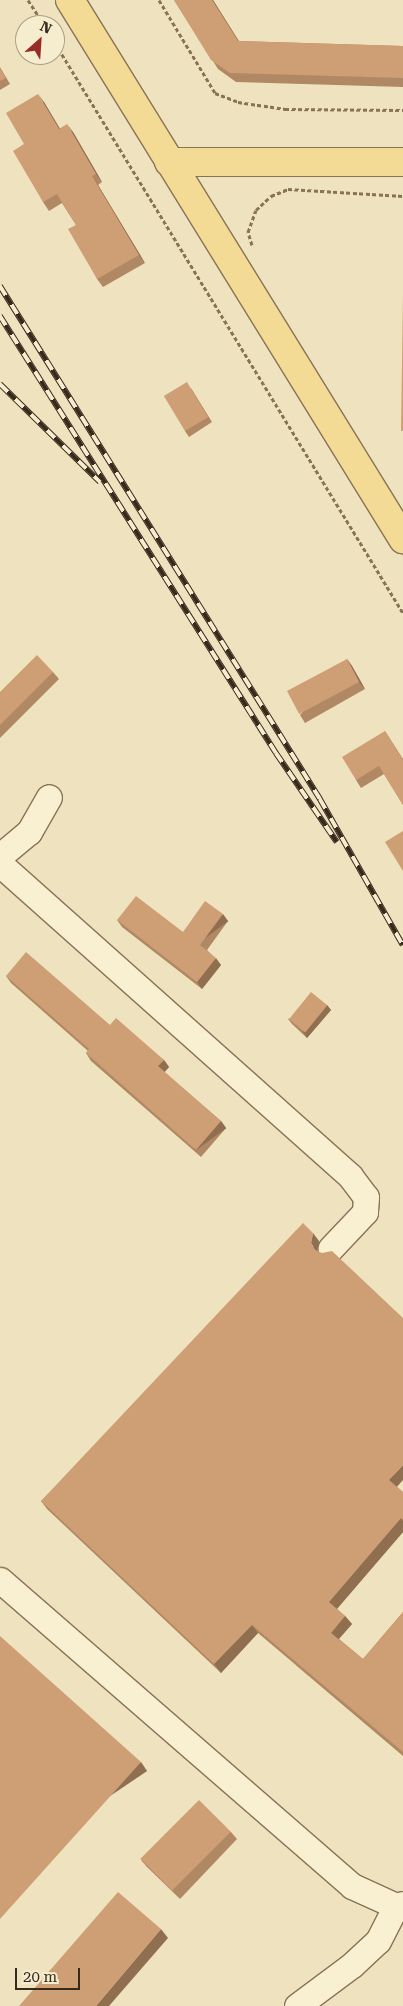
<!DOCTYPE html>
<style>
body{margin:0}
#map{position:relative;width:403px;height:2006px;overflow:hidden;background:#efe3bf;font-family:"Roboto Serif",serif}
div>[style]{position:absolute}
.path>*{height:3px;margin-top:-1.5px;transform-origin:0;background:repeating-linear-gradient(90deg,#887357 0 4px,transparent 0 6.5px)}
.roads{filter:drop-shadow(1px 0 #887357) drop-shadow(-1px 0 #887357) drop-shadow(0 1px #887357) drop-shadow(0 -1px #887357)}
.minor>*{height:25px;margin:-12.5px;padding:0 12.5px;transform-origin:12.5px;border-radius:12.5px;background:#f9f0d2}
.major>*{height:28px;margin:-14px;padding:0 14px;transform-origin:14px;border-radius:14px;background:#f3db95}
.rail>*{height:5.5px;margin-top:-2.75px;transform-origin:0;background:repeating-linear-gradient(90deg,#f6edcf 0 11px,#372a1c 0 22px);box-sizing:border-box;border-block:1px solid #372a1c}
.wall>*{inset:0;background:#b18864}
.shaded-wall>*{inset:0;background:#906f51;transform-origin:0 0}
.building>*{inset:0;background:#ce9e74;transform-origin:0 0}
span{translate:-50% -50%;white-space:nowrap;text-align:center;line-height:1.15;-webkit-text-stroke:5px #f6edcf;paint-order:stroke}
.north{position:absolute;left:15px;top:15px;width:50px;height:50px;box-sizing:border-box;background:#f6edcf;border:1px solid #aa9f87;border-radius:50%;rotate:26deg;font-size:14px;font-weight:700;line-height:20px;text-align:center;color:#372a1c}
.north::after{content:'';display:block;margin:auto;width:18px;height:22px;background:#982b26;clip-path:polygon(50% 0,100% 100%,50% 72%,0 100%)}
.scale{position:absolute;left:15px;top:1968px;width:65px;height:22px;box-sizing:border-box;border:2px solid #372a1c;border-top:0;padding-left:6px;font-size:15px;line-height:18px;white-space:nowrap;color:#372a1c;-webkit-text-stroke:4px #f6edcf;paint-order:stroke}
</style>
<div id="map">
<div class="path">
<i style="left:28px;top:0;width:30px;rotate:57deg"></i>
<i style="left:159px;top:0;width:109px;rotate:58.9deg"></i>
<i style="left:215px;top:93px;width:25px;rotate:21deg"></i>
<i style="left:238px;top:102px;width:48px;rotate:8.5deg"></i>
<i style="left:285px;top:109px;width:118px;rotate:0.5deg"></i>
<i style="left:55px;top:43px;width:668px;rotate:58.59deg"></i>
<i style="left:252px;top:245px;width:14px;rotate:-107deg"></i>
<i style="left:248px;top:232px;width:23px;rotate:-70deg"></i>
<i style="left:256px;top:210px;width:21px;rotate:-43deg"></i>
<i style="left:271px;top:196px;width:18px;rotate:-22deg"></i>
<i style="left:288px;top:189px;width:115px;rotate:3.5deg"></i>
</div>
<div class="roads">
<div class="minor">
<i style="left:0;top:856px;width:38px;rotate:-40deg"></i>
<i style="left:29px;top:832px;width:40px;rotate:-60.3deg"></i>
<i style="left:0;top:864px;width:469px;rotate:41.7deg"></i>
<i style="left:350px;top:1176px;width:26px;rotate:53deg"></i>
<i style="left:366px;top:1197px;width:15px;rotate:94deg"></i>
<i style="left:365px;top:1212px;width:50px;rotate:133.4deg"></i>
<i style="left:0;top:1580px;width:466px;rotate:41deg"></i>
<i style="left:352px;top:1886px;width:48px;rotate:24.4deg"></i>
<i style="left:396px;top:1906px;width:7px;rotate:-16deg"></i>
<i style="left:297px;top:2006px;width:69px;rotate:-36.7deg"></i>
<i style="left:352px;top:1965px;width:35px;rotate:-43deg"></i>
<i style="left:378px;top:1941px;width:39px;rotate:-63deg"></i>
</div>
<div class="major">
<i style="left:70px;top:0;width:634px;rotate:58.29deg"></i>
<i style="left:169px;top:162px;width:234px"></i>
</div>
</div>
<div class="rail">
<i style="left:0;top:286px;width:605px;rotate:58.04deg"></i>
<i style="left:320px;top:799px;width:168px;rotate:60.4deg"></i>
<i style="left:0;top:316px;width:517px;rotate:57.72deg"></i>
<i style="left:276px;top:753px;width:108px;rotate:55.6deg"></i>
<i style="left:0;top:384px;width:140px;rotate:44.4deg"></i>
</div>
<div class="wall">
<i style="clip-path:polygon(174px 0,213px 0,239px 41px,403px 46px,403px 87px,236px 82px,218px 69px)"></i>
<i style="clip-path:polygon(0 67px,10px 84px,0 90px)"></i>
<i style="clip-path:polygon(44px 102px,59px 128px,73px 132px,102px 182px,98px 185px,145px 263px,103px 287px,97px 279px,76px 225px,62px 203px,49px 211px,43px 202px,24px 144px)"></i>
<i style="clip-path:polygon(191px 388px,212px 422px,189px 437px,185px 431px)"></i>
<i style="clip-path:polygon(347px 659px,352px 666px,365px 689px,305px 723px,300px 715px)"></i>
<i style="clip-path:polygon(53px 672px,59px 679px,0 738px,0 692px)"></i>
<i style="clip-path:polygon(385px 731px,403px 759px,403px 805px,384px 774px,361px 788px,356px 780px)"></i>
<i style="clip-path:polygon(117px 920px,183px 932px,228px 921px,207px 950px,221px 965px,202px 989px,122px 927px)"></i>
<i style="clip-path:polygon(6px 976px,110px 1025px,164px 1060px,169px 1067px,164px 1072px,221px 1121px,226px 1128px,201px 1157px,91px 1061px,86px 1053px,88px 1051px,11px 983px)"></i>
<i style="clip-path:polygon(327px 1005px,331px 1010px,307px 1038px,292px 1024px,288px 1019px)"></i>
<i style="clip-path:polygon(319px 1241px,317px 1251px,397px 1487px,403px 1492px,403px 1532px,337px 1609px,345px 1616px,352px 1624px,339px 1639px,363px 1659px,403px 1612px,403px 1756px,258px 1633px,221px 1673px,47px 1509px,41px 1501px)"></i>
<i style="clip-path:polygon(231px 1832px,237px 1839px,180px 1899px,147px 1867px,141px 1860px)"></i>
</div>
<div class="shaded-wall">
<i style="clip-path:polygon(212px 0,213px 0,244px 50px,238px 41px)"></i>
<i style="clip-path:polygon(38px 94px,44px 102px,65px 137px,59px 129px)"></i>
<i style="clip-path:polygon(67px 124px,73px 132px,102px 182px,96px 174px)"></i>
<i style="clip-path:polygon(92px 176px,98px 185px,145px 263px,139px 255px)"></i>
<i style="clip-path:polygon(347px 659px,352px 666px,365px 689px,359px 682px)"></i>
<i style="left:223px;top:914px;width:9px;height:39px;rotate:54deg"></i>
<i style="clip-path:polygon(216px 958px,221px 965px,202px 989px,197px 982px)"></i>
<i style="clip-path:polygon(327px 1005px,331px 1010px,307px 1038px,303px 1032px)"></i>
<i style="clip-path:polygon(164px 1060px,169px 1067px,163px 1074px,158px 1066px)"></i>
<i style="left:221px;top:1121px;width:9px;height:38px;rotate:54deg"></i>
<i style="clip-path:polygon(313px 1233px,319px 1241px,317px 1252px,322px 1259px,311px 1243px)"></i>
<i style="clip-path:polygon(403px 1465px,403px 1480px,395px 1489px,389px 1480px)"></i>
<i style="clip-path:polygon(401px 1518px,403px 1521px,403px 1532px,335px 1611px,329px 1602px)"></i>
<i style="clip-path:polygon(345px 1616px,352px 1624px,337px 1641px,331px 1633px)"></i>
<i style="clip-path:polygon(252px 1625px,258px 1633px,221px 1673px,214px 1664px)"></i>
<i style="left:141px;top:1762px;width:11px;height:211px;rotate:56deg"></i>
<i style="clip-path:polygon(161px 1929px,168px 1938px,109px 2006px,96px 2006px)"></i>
</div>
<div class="building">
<i style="clip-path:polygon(174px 0,212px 0,238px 41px,403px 46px,403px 78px,230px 73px,211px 60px)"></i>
<i style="clip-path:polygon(0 68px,6px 78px,0 81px)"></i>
<i style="clip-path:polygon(38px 94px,59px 129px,67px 124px,96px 174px,92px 176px,139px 255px,97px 279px,68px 229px,76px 225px,57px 194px,43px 202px,13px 151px,24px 144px,6px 113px)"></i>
<i style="clip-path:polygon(403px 293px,403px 431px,401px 431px)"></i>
<i style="left:187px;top:382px;width:41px;height:27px;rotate:59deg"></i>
<i style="clip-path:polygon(37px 655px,53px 672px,0 725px,0 692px)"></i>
<i style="left:347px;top:659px;width:26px;height:68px;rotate:62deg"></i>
<i style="clip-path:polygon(385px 731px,403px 760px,403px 805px,379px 766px,356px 780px,342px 757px)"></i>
<i style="clip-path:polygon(403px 831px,403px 871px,385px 842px)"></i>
<i style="clip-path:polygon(136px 896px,183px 932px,205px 901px,223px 914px,200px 945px,216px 958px,197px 982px,117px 920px)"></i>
<i style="clip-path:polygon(26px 952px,110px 1025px,116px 1018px,164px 1060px,158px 1066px,221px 1121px,196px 1150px,86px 1053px,89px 1049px,6px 976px)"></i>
<i style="left:311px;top:992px;width:21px;height:35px;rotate:39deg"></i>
<i style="clip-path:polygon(303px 1223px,313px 1233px,311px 1243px,315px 1250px,322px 1253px,332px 1251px,403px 1318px,403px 1465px,389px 1480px,403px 1492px,403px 1520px,401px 1518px,329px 1602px,345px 1616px,331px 1633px,363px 1659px,403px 1612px,403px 1752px,252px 1625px,214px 1664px,41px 1501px)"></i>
<i style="clip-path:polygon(0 1636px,141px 1762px,0 1919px)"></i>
<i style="left:199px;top:1800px;width:45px;height:83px;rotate:45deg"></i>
<i style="clip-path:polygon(118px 1892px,161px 1929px,96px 2006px,19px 2006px)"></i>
</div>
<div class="north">N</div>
<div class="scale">20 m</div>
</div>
